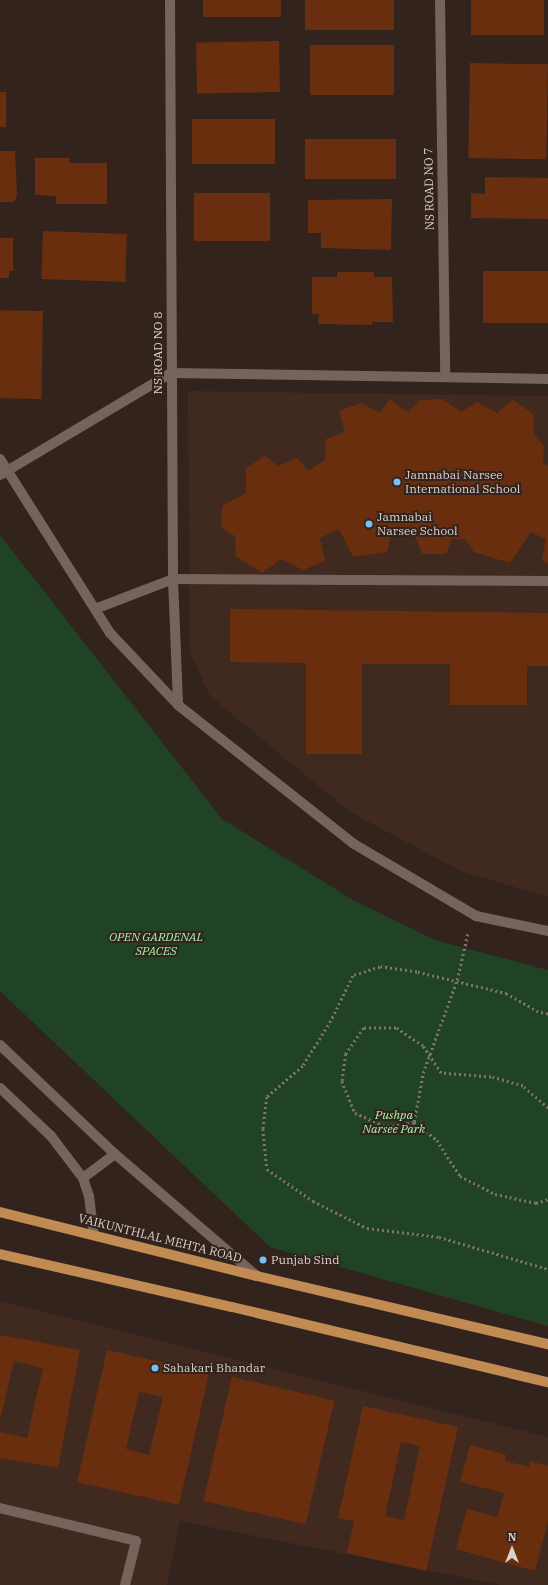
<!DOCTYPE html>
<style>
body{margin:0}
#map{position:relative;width:548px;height:1585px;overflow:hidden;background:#32231c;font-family:"IBM Plex Serif",serif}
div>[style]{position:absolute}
.built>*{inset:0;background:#402a20}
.green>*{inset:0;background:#214325}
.building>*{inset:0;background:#692e0e;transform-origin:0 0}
.path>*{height:2.5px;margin-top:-1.25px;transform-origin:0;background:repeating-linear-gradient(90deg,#80736d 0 2px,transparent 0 5px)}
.minor>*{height:10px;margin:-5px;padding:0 5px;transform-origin:5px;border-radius:5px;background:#76645c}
.major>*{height:10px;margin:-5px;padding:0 5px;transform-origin:5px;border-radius:5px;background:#c28b53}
.dots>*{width:11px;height:11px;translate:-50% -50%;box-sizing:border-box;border:2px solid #32231c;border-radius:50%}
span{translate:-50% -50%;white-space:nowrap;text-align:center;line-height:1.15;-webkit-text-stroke:4px #32231c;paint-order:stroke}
.street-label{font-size:12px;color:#dbd1cc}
.poi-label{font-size:12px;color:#dbd1cc}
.left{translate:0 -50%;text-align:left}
.park-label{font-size:12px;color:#a8f6ae;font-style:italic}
.north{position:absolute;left:492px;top:1529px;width:40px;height:40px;-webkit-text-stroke:3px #32231c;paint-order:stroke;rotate:0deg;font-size:11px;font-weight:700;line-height:16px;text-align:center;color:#dbd1cc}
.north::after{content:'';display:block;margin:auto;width:14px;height:18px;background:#dbd1cc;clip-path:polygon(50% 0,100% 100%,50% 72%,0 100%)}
</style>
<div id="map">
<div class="built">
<i style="clip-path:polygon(188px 391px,548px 396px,548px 897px,461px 871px,350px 812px,210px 696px,190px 653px)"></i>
<i style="clip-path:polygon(0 1301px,548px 1437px,548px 1585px,501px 1585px,180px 1521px,167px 1585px,0 1585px)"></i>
</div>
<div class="green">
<i style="clip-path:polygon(0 535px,222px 819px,353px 900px,435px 940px,548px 970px,548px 1326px,270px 1247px,0 991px)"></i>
</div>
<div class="building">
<i style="left:203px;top:0;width:78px;height:17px"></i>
<i style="left:305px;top:0;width:89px;height:30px"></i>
<i style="left:471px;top:0;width:73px;height:35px"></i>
<i style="left:279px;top:41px;width:51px;height:83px;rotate:89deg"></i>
<i style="left:394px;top:45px;width:50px;height:84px;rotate:90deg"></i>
<i style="left:470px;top:63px;width:78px;height:95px;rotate:1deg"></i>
<i style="left:0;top:92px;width:6px;height:35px"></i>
<i style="left:192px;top:119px;width:83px;height:45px"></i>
<i style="left:305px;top:139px;width:91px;height:40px"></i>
<i style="clip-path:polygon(0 151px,15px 151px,17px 196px,14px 202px,0 202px)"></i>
<i style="clip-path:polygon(35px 158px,69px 158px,70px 163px,107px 163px,107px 204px,56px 204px,56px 196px,35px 195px)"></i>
<i style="clip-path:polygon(485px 177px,548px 178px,548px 219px,471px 218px,471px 193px,485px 194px)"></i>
<i style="left:194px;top:193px;width:76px;height:48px"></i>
<i style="clip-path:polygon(392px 199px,391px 250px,321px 248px,321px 233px,308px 233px,308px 200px)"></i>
<i style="left:43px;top:231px;width:84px;height:48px;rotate:2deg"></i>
<i style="clip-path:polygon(0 238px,13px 238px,13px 271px,9px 271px,9px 278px,0 278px)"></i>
<i style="left:483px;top:271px;width:65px;height:52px"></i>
<i style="clip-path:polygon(337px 272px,374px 272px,374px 277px,392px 277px,393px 322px,372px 322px,372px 325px,318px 324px,319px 314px,312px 314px,312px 277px,337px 277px)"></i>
<i style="left:43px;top:311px;width:88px;height:43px;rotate:91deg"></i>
<i style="clip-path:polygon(390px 399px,408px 412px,420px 400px,442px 399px,461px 412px,477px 402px,497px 413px,513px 400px,533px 414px,534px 435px,544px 446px,543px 463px,548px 466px,548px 564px,542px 560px,546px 539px,531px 532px,510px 563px,474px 552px,465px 539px,452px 539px,446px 554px,422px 554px,415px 536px,391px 535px,387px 552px,353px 557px,339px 529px,320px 538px,325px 561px,303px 570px,281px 559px,262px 573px,236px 556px,235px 536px,221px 527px,222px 506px,246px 493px,246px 468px,265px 456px,278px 466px,297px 458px,308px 471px,325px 460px,326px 439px,345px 432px,339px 411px,361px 403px,380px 413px)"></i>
<i style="clip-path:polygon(230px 609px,548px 613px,548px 666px,527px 666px,527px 705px,450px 705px,450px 664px,362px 664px,362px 754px,306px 754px,306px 663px,230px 662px)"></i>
<i style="clip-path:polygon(0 1335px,80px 1350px,58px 1468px,0 1458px,0 1432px,27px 1438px,43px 1368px,14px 1361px,0 1420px)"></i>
<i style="clip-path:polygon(evenodd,107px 1350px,209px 1373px,179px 1505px,77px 1482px,107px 1350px,139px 1392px,163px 1397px,149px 1455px,126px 1449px,139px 1392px)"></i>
<i style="left:232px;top:1377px;width:105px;height:127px;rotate:13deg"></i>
<i style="clip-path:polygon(evenodd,363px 1406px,458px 1427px,426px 1571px,347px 1553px,354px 1521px,338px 1518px,363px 1406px,401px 1442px,420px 1446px,404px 1520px,385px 1516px,401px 1442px)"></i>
<i style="clip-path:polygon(470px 1445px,506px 1455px,505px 1461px,529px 1467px,530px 1461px,548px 1466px,548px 1521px,535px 1571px,456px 1549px,467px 1509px,497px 1517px,504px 1493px,460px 1482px)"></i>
</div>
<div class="path">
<i style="left:548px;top:1014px;width:10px;rotate:-169deg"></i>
<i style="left:538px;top:1012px;width:36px;rotate:-150deg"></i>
<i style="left:507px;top:994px;width:93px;rotate:-166.3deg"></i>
<i style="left:417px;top:972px;width:37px;rotate:-172deg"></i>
<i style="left:380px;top:967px;width:28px;rotate:162deg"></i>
<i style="left:353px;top:976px;width:50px;rotate:116.1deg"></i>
<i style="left:331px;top:1021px;width:53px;rotate:121.9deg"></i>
<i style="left:303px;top:1066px;width:48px;rotate:139.3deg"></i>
<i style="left:267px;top:1097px;width:32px;rotate:97deg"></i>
<i style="left:263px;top:1129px;width:40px;rotate:84.3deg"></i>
<i style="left:267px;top:1169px;width:56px;rotate:34.8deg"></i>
<i style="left:313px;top:1201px;width:60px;rotate:26.6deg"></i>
<i style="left:367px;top:1228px;width:73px;rotate:7.1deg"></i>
<i style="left:439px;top:1237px;width:114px;rotate:16.4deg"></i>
<i style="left:548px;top:1108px;width:33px;rotate:-139deg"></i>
<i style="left:523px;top:1086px;width:33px;rotate:-164deg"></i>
<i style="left:491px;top:1077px;width:50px;rotate:-175.4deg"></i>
<i style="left:441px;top:1073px;width:32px;rotate:-124deg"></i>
<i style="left:423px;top:1046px;width:32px;rotate:-146deg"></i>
<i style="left:396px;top:1028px;width:32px;rotate:180deg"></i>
<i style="left:364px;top:1028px;width:32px;rotate:125deg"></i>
<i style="left:346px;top:1054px;width:27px;rotate:98deg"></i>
<i style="left:342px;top:1081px;width:35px;rotate:68deg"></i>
<i style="left:355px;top:1113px;width:35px;rotate:24deg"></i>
<i style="left:387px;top:1127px;width:27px;rotate:-10deg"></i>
<i style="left:414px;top:1122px;width:29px;rotate:38deg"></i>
<i style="left:437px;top:1140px;width:43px;rotate:57.4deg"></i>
<i style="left:460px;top:1176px;width:39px;rotate:27deg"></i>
<i style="left:495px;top:1194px;width:42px;rotate:12.4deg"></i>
<i style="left:536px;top:1203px;width:13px;rotate:-18deg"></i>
<i style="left:414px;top:1122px;width:50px;rotate:-79.6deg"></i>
<i style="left:423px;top:1073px;width:99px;rotate:-69.9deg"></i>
<i style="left:457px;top:980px;width:49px;rotate:-77.1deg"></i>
</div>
<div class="minor">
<i style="left:170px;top:0;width:579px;rotate:89.7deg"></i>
<i style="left:173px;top:579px;width:126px;rotate:87.7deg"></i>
<i style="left:440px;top:0;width:377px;rotate:89.2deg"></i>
<i style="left:0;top:459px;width:206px;rotate:57.7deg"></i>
<i style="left:110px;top:633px;width:99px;rotate:46.6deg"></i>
<i style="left:178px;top:705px;width:224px;rotate:38.3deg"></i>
<i style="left:354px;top:844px;width:142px;rotate:30.5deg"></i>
<i style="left:476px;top:916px;width:74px;rotate:11.8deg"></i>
<i style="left:0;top:475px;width:199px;rotate:-30.8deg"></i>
<i style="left:171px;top:373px;width:377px;rotate:0.9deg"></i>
<i style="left:95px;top:609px;width:84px;rotate:-21deg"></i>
<i style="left:173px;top:579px;width:375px;rotate:0.3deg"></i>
<i style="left:0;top:1045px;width:158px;rotate:43.5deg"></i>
<i style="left:115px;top:1154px;width:187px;rotate:40.7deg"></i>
<i style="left:0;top:1088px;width:70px;rotate:43.3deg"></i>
<i style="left:51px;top:1136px;width:53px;rotate:52.7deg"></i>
<i style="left:83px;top:1178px;width:19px;rotate:72deg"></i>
<i style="left:89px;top:1196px;width:39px;rotate:83deg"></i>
<i style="left:83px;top:1178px;width:40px;rotate:-37deg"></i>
<i style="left:0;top:1508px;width:140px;rotate:13.6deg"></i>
<i style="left:136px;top:1541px;width:45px;rotate:104deg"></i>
</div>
<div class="major">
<i style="left:0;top:1212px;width:265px;rotate:14deg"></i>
<i style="left:257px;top:1276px;width:299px;rotate:13.2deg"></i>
<i style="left:0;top:1254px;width:238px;rotate:12.9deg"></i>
<i style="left:232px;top:1307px;width:325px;rotate:13.4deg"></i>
</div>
<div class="dots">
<i style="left:397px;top:482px;background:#76c0f7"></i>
<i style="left:369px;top:524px;background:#76c0f7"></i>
<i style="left:263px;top:1260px;background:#76c0f7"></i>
<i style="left:155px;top:1368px;background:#76c0f7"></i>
</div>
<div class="street-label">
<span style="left:429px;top:189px;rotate:-91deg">NS ROAD NO 7</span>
<span style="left:158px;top:353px;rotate:-90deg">NS ROAD NO 8</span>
<span style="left:160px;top:1238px;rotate:14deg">VAIKUNTHLAL MEHTA ROAD</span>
</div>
<div class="poi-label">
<span class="left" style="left:405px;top:482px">Jamnabai Narsee<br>International School</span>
<span class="left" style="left:377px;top:524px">Jamnabai<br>Narsee School</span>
<span class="left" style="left:271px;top:1260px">Punjab Sind</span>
<span class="left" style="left:163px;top:1368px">Sahakari Bhandar</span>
</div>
<div class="park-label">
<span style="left:156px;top:944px">OPEN GARDENAL<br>SPACES</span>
<span style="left:394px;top:1122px">Pushpa<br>Narsee Park</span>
</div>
<div class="north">N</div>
</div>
